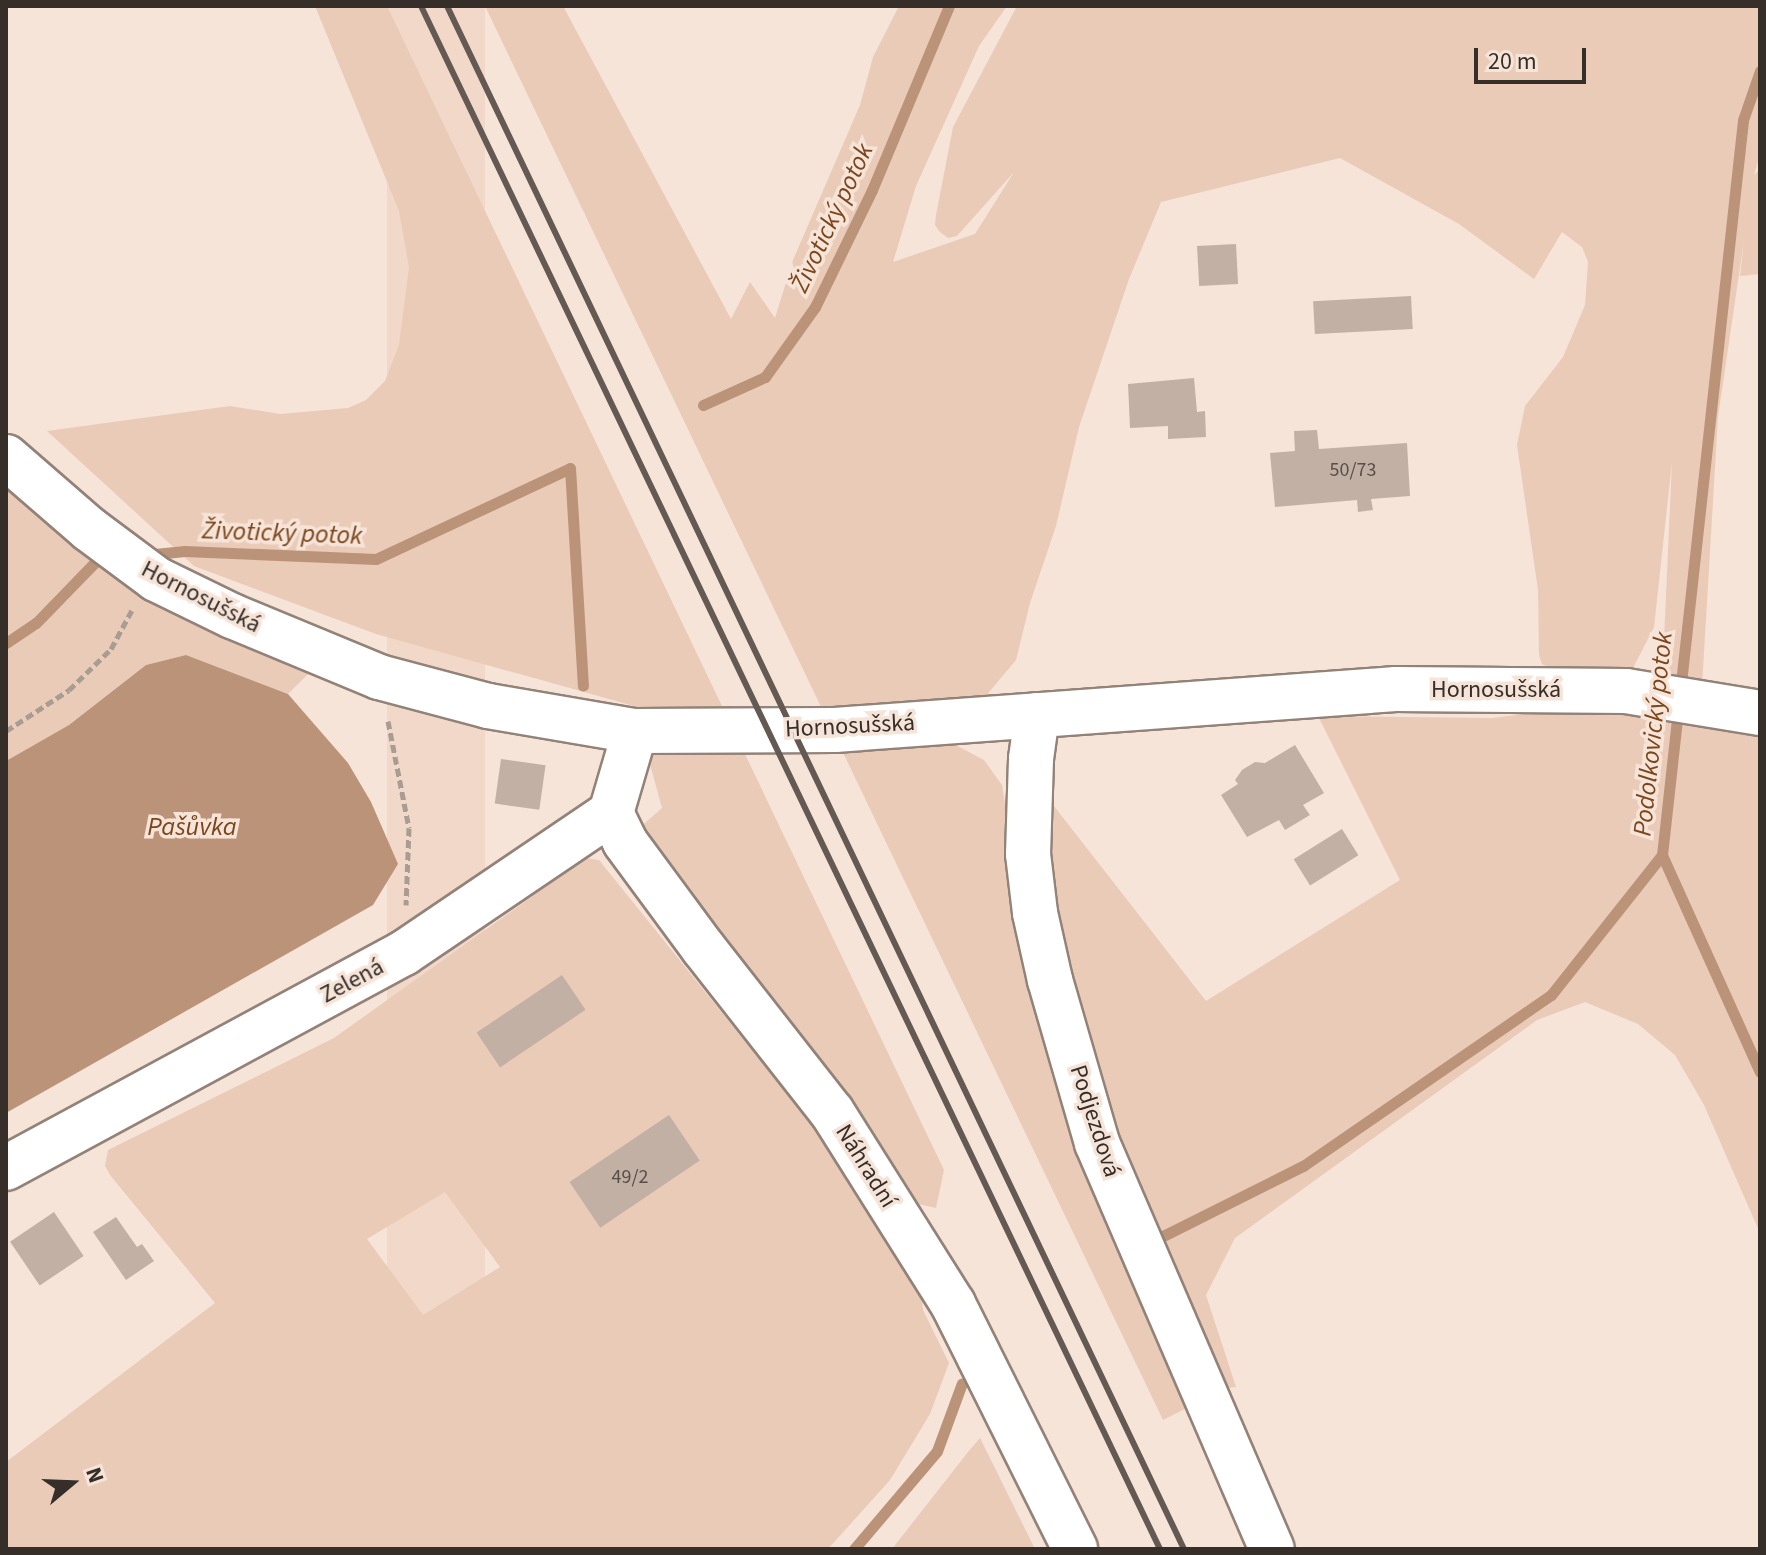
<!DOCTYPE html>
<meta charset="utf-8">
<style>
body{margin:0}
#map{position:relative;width:1766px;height:1555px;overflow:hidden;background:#f6e4d8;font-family:"Source Sans 3",sans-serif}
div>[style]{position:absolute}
.built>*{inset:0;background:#f1d8c8;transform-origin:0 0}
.green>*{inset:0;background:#e9cbb8}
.water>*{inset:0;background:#bb9378}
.stream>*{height:11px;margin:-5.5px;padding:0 5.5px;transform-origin:5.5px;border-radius:5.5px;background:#bb9378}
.building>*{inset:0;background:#c2b0a5;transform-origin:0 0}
.path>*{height:5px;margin-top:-2.5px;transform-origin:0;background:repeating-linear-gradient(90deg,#a99c92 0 8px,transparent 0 12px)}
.roads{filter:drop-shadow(2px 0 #938278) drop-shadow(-2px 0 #938278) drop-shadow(0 2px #938278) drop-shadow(0 -2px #938278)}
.minor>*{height:44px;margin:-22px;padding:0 22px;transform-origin:22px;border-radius:22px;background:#fff}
.rail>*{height:6px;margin:-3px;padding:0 3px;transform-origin:3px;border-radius:3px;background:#645a53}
span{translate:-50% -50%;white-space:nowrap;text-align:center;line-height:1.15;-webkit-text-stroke:7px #f6e4d8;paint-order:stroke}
.number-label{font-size:20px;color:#584e48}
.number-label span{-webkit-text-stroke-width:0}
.street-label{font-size:24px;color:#352e29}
.water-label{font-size:26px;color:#7b461c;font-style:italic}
.frame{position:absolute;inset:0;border:8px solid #352e29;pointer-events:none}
.north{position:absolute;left:32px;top:1443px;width:80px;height:80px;-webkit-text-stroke:6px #f6e4d8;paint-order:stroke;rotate:71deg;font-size:22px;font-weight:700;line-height:32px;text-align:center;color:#352e29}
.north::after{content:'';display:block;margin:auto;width:28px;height:36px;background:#352e29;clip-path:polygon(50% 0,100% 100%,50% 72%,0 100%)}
.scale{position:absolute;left:1474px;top:48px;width:112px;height:36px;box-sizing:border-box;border:4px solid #352e29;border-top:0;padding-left:10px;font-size:24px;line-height:28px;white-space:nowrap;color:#352e29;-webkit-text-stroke:6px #f6e4d8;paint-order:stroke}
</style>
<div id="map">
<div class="built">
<i style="left:387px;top:6px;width:98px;height:1711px"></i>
</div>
<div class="green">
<i style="clip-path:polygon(315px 6px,387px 6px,944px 1170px,936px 1208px,910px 1202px,638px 829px,662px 808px,634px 706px,376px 634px,194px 566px,47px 431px,230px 406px,280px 414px,348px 408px,366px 400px,385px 381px,399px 345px,409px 267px,399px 211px)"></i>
<i style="clip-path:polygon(485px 6px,563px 6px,731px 319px,750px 282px,775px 318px,793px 260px,860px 105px,873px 57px,899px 6px,1007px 6px,979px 46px,916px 186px,893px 262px,975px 234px,1014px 172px,957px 236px,948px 238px,940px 232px,935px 225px,936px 215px,953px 127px,1017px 6px,1760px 6px,1760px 154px,1754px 175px,1760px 169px,1760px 274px,1740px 276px,1744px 240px,1718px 417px,1702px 686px,1662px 684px,1672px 462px,1654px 627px,1631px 672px,1552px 669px,1542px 664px,1539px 655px,1538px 590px,1517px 445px,1525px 406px,1563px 357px,1585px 305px,1588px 262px,1582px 247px,1562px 232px,1534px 279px,1459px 224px,1340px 158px,1161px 202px,1129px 279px,1079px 427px,1056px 526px,1030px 603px,1016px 660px,948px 741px,984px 760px,1002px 785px,1014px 864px,1036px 783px,1206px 1001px,1400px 880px,1318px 716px,1493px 718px,1562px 709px,1658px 711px,1760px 730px,1760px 1233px,1704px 1105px,1675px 1055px,1638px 1024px,1585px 1002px,1537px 1020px,1235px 1238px,1206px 1295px,1236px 1387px,1226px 1388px,1163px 1420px)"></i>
<i style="clip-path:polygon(6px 483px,311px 671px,288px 694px,186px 655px,146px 665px,69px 725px,6px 761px)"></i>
<i style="clip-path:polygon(evenodd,586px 858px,599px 860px,810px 1122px,921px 1289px,923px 1310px,949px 1363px,930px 1414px,890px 1480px,828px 1549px,6px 1549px,6px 1462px,215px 1303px,110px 1175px,105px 1166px,108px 1150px,334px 1038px,586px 858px,445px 1192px,500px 1267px,423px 1315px,367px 1239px,445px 1192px)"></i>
<i style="clip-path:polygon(980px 1438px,1035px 1549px,892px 1549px,968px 1452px)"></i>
</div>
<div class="water">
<i style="clip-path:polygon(186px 655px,288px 694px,348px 763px,371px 802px,398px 864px,373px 905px,6px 1113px,6px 761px,69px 725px,146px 665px)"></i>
</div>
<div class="stream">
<i style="left:703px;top:405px;width:68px;rotate:-24.3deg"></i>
<i style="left:765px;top:377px;width:86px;rotate:-54.5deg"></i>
<i style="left:815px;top:307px;width:130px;rotate:-64deg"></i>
<i style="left:872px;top:190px;width:199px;rotate:-67.3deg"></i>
<i style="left:145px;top:555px;width:40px;rotate:-5.7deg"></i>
<i style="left:185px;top:551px;width:191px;rotate:2.4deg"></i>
<i style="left:376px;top:559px;width:214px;rotate:-25.1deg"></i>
<i style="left:570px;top:468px;width:218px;rotate:86.6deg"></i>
<i style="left:6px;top:643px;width:36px;rotate:-34deg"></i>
<i style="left:36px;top:623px;width:88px;rotate:-45.9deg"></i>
<i style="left:97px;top:560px;width:11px;rotate:-5deg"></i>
<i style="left:1680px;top:692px;width:575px;rotate:-83.71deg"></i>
<i style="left:1743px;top:120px;width:52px;rotate:-70.9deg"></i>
<i style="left:1662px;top:855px;width:238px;rotate:65.7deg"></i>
<i style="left:1153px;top:1241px;width:168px;rotate:-26.6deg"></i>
<i style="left:1303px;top:1166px;width:301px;rotate:-34.6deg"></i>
<i style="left:1551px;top:995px;width:179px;rotate:-51.6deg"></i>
<i style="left:1662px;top:855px;width:147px;rotate:-83.7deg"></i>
<i style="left:854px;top:1549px;width:128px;rotate:-49.7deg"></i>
<i style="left:937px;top:1451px;width:72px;rotate:-69.8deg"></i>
</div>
<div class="building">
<i style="left:1236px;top:244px;width:40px;height:39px;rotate:87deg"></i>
<i style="left:1411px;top:296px;width:33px;height:98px;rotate:87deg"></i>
<i style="clip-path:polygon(1194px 378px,1197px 412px,1205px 411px,1206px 437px,1168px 439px,1168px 426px,1130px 428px,1128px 384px)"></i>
<i style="clip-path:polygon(1317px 430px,1319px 449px,1407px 443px,1410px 496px,1371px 499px,1373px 510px,1358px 512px,1357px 500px,1275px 507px,1270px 453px,1295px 451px,1294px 431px)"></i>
<i style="clip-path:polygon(1295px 745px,1324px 793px,1303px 805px,1310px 815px,1285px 830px,1279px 820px,1247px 837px,1221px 795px,1238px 784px,1235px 780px,1242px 770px,1255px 762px,1265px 763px)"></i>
<i style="left:501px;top:759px;width:45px;height:45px;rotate:8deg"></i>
<i style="left:1342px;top:829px;width:31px;height:57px;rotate:58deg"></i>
<i style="left:562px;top:975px;width:42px;height:103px;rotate:56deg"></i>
<i style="left:669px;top:1115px;width:55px;height:120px;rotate:56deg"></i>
<i style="left:54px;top:1212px;width:53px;height:53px;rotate:56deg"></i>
<i style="clip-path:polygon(116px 1217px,137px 1247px,142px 1244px,154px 1261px,126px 1280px,93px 1232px)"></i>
</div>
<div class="path">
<i style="left:388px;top:721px;width:109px;rotate:78.9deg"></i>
<i style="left:409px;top:828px;width:77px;rotate:92.2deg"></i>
<i style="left:6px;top:731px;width:75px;rotate:-33.1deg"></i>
<i style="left:69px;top:690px;width:59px;rotate:-44.3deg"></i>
<i style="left:111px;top:649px;width:44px;rotate:-61.7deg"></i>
</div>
<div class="roads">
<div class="minor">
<i style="left:6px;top:457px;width:110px;rotate:40.9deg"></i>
<i style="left:89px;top:529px;width:84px;rotate:36.7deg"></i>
<i style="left:156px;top:579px;width:85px;rotate:26deg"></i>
<i style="left:232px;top:616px;width:159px;rotate:22.5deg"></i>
<i style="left:379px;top:677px;width:113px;rotate:14.9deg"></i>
<i style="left:488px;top:706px;width:149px;rotate:9.7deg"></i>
<i style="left:635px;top:731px;width:200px;rotate:-0.3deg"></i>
<i style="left:835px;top:730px;width:562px;rotate:-4.18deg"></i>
<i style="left:1396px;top:689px;width:230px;rotate:0.5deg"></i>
<i style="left:1626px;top:691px;width:136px;rotate:9.3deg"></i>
<i style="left:1037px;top:715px;width:44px;rotate:97.8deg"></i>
<i style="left:1031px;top:759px;width:95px;rotate:91.8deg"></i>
<i style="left:1028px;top:854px;width:59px;rotate:83.2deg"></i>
<i style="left:1035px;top:913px;width:69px;rotate:77.4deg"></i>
<i style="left:1050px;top:980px;width:170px;rotate:73.9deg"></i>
<i style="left:1097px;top:1143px;width:442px;rotate:66.7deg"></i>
<i style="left:611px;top:813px;width:32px;rotate:64deg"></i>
<i style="left:625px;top:842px;width:133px;rotate:53.6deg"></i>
<i style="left:704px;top:949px;width:207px;rotate:51.9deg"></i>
<i style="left:832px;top:1112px;width:227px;rotate:57.8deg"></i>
<i style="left:953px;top:1304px;width:274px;rotate:63.5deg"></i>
<i style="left:6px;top:1168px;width:452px;rotate:-28.4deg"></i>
<i style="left:404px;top:953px;width:250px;rotate:-34.1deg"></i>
<i style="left:611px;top:813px;width:85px;rotate:-73.7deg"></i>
</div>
</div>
<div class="rail">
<i style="left:421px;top:6px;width:1711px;rotate:64.41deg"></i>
<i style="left:447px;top:6px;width:1710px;rotate:64.47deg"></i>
</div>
<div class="number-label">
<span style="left:1353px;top:470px">50/73</span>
<span style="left:630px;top:1177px">49/2</span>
</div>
<div class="street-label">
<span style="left:201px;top:597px;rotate:27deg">Hornosušská</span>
<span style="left:1496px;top:690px">Hornosušská</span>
<span style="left:850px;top:726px;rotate:-3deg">Hornosušská</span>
<span style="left:352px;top:981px;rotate:-28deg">Zelená</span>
<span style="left:1095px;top:1121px;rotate:72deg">Podjezdová</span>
<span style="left:866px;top:1166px;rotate:58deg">Náhradní</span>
</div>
<div class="water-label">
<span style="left:832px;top:218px;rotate:-65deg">Životický potok</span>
<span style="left:282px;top:533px;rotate:2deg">Životický potok</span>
<span style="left:1653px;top:734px;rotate:-84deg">Podolkovický potok</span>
<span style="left:192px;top:827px">Pašůvka</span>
</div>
<div class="frame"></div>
<div class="north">N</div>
<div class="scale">20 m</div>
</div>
